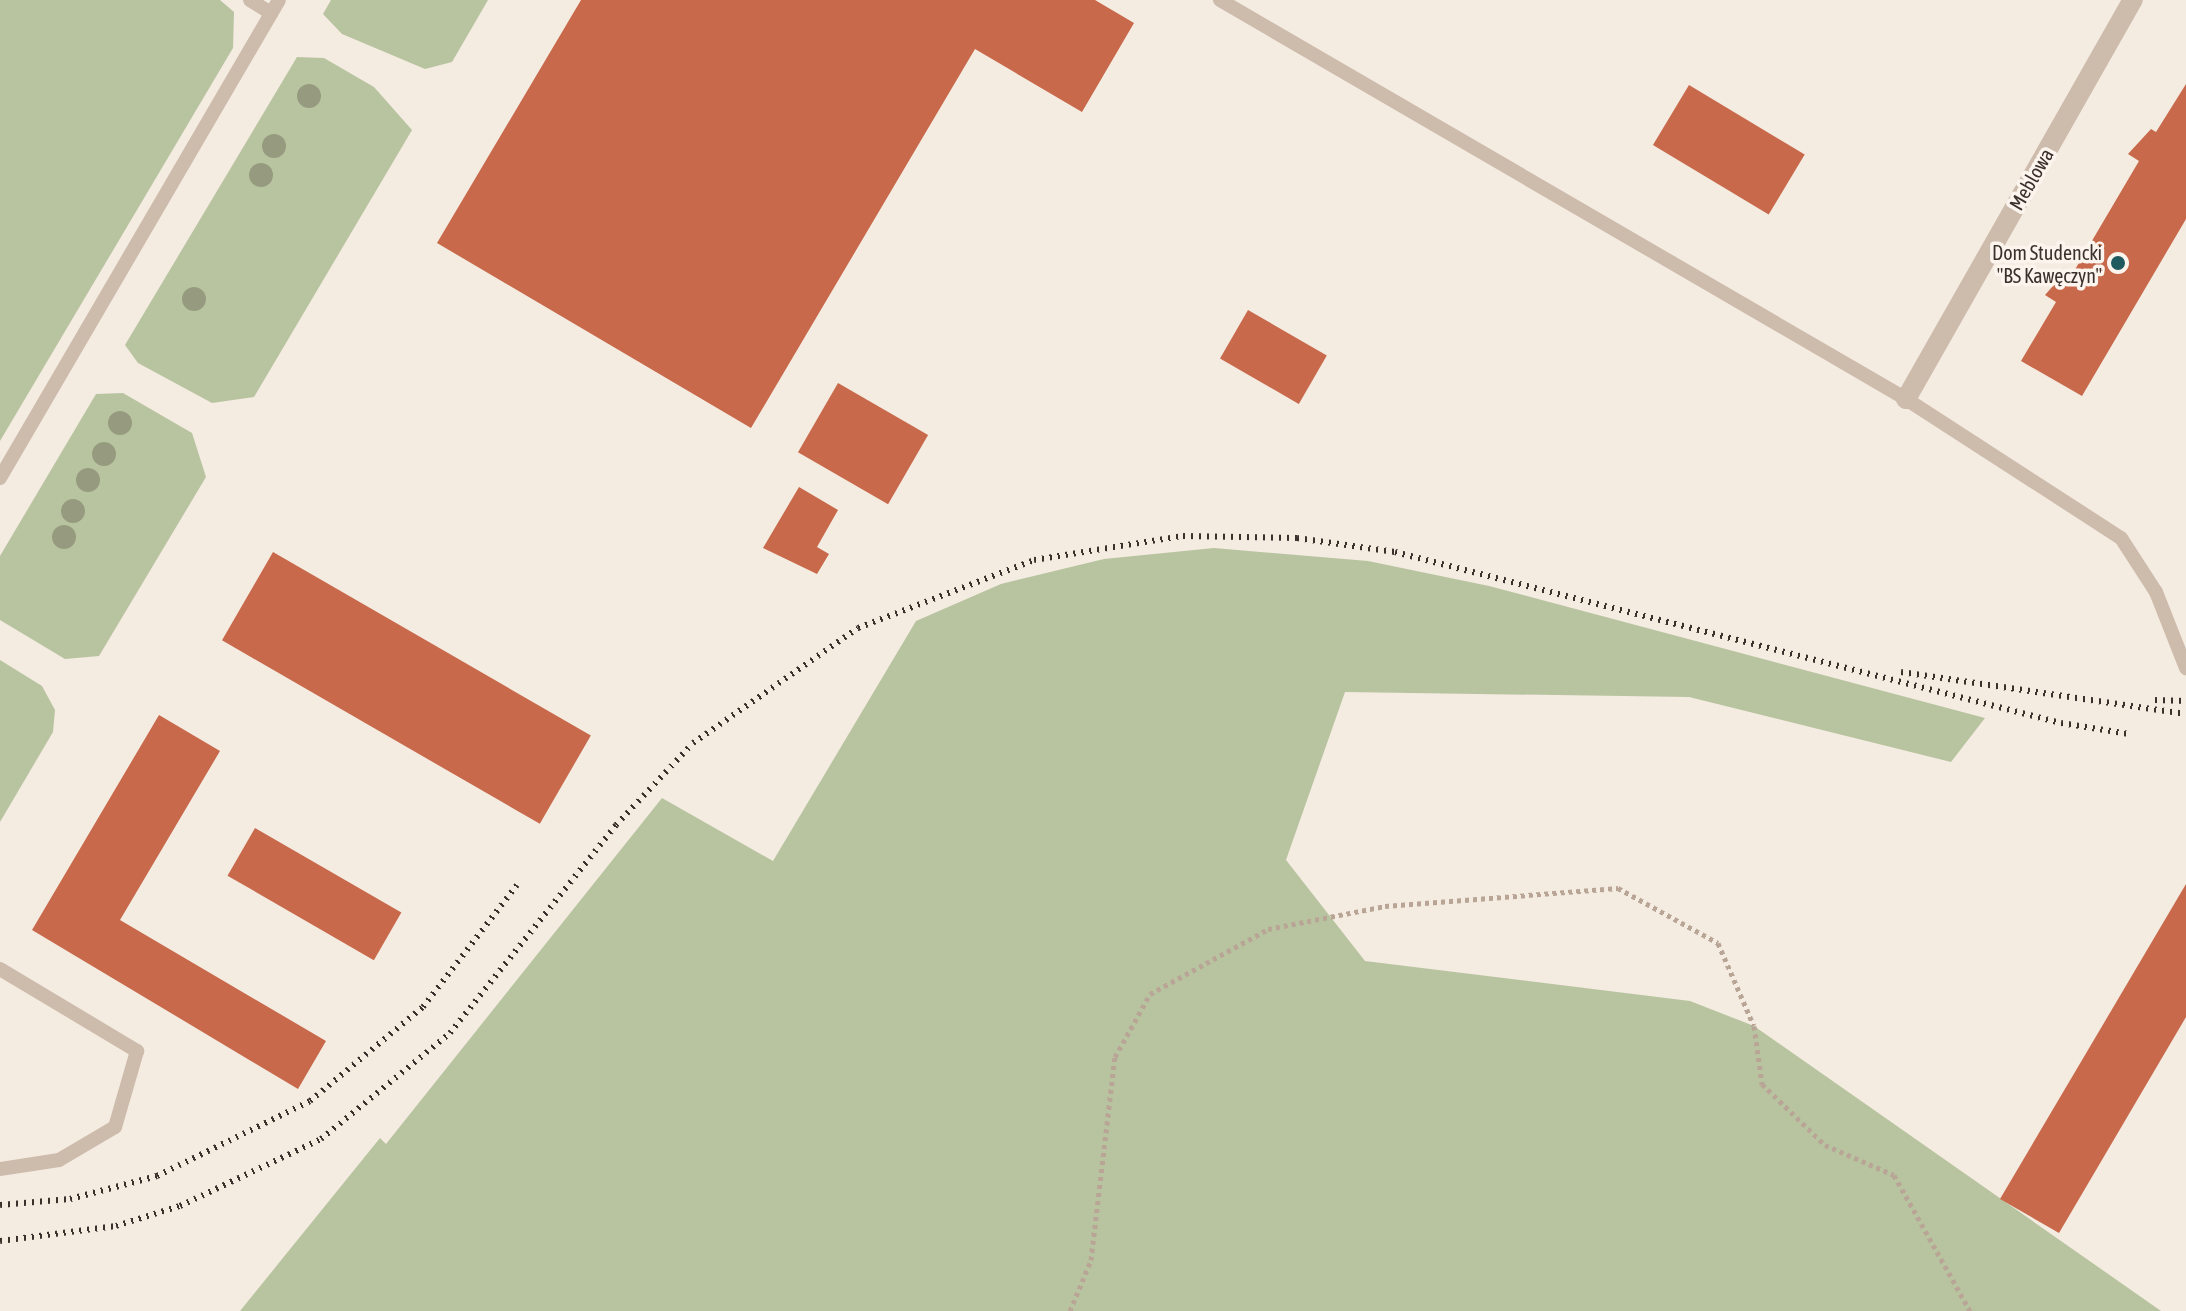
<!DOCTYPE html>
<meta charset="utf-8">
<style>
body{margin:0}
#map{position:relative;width:2186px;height:1311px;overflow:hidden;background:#f4ebe1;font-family:"Asap Condensed",sans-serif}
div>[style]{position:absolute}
.green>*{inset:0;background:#b8c4a0}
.building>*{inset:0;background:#c8694b;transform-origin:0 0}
.path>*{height:5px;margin-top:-2.5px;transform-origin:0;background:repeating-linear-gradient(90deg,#b9a596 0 4px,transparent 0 8px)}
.service>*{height:14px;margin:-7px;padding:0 7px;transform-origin:7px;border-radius:7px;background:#cdbbac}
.minor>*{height:20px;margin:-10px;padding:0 10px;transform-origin:10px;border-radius:10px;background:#cdbbac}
.rail>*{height:6px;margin-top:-3px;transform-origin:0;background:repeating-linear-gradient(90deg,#3b302b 0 2px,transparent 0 8px)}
.trees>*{width:24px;height:24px;margin:-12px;border-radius:50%;background:#969b7f}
.dots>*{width:22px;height:22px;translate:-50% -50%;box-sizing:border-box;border:4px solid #fbf5ee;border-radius:50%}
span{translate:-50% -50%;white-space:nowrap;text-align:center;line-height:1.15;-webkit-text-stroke:7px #fbf5ee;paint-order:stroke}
.street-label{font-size:20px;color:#3b302b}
.poi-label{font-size:20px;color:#3b302b}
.right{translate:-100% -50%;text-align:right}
</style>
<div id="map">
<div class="green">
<i style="clip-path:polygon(0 0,220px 0,234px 12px,233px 48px,0 441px)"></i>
<i style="clip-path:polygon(331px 0,488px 0,452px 62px,425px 69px,342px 34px,323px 14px)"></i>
<i style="clip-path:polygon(297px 57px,324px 58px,374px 87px,412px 130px,254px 397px,212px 403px,138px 363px,125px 345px)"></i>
<i style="clip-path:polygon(123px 393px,192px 433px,206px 477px,99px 656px,65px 659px,0 620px,0 556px,96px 394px)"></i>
<i style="clip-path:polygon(1214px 548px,1368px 561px,1489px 586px,1985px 718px,1951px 762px,1689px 697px,1345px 692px,1286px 860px,1365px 961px,1690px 1001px,1754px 1026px,2161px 1311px,240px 1311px,380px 1138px,386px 1144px,662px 798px,773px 861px,916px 621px,1001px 584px,1104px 559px)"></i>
<i style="clip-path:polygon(0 660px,42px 686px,55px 710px,53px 732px,0 822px)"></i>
</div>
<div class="building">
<i style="clip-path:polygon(581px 0,1095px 0,1134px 23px,1082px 112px,975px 49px,751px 428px,437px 243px)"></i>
<i style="clip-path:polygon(2186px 84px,2186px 219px,2082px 396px,2021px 361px,2056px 302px,2045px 295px,2067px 270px,2073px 273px,2139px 161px,2128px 154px,2151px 129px,2156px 132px)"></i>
<i style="left:1689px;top:85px;width:135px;height:70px;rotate:31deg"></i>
<i style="left:1248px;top:310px;width:91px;height:56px;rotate:30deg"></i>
<i style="left:838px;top:383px;width:104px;height:80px;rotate:30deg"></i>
<i style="clip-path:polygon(799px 487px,838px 510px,817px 547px,829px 554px,817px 574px,763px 548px)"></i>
<i style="left:273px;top:552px;width:367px;height:102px;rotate:30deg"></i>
<i style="clip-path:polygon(159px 715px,220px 751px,120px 920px,326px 1041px,298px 1089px,32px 930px)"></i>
<i style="left:255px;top:828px;width:169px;height:55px;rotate:30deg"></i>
<i style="clip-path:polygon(2186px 884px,2186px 1017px,2059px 1233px,2000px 1199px)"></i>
</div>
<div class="path">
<i style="left:1070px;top:1311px;width:55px;rotate:-67.6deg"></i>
<i style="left:1091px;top:1260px;width:204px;rotate:-83.3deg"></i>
<i style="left:1115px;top:1057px;width:72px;rotate:-60.9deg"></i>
<i style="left:1150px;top:994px;width:135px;rotate:-28.8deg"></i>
<i style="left:1268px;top:929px;width:119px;rotate:-11.1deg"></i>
<i style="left:1385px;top:906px;width:234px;rotate:-4.4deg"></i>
<i style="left:1618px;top:888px;width:114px;rotate:28.8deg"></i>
<i style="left:1718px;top:943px;width:90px;rotate:66.6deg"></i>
<i style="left:1754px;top:1026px;width:59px;rotate:82.1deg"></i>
<i style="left:1762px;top:1084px;width:88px;rotate:44.1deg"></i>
<i style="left:1825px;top:1145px;width:75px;rotate:23.5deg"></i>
<i style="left:1894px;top:1175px;width:156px;rotate:60.8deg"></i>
</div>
<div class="service">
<i style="left:250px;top:0;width:25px;rotate:32deg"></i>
<i style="left:1220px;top:0;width:794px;rotate:30.18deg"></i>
<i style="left:1906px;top:399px;width:256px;rotate:32.9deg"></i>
<i style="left:2121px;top:538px;width:64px;rotate:57.1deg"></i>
<i style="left:2156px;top:592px;width:82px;rotate:68.5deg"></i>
<i style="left:0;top:478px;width:553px;rotate:-59.73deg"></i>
<i style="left:0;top:969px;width:160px;rotate:30.9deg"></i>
<i style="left:137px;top:1051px;width:79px;rotate:106.1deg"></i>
<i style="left:115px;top:1127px;width:65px;rotate:149.5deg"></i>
<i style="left:59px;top:1160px;width:60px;rotate:171.3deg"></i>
</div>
<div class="minor">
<i style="left:1906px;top:399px;width:459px;rotate:-60.4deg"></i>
</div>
<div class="rail">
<i style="left:1901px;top:672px;width:288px;rotate:8.4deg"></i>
<i style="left:2155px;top:700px;width:31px;rotate:2deg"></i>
<i style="left:0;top:1205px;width:70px;rotate:-4.9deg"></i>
<i style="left:70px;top:1199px;width:90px;rotate:-14.8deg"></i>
<i style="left:157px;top:1176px;width:170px;rotate:-26.1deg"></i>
<i style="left:310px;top:1101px;width:147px;rotate:-39.8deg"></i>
<i style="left:423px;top:1007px;width:154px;rotate:-52.4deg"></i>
<i style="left:0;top:1241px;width:117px;rotate:-7.4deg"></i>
<i style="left:116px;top:1226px;width:67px;rotate:-17.4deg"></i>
<i style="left:180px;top:1206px;width:156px;rotate:-25.4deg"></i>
<i style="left:321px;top:1139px;width:167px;rotate:-39.4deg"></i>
<i style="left:450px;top:1033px;width:266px;rotate:-51.4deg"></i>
<i style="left:616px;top:825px;width:112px;rotate:-46.8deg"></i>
<i style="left:693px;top:743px;width:201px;rotate:-34.9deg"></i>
<i style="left:858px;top:628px;width:189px;rotate:-21.1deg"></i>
<i style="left:1034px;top:560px;width:151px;rotate:-9.2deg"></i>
<i style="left:1183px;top:536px;width:114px;rotate:1deg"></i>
<i style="left:1297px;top:538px;width:99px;rotate:8.1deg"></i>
<i style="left:1395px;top:552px;width:688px;rotate:14.4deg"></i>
<i style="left:2061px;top:723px;width:69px;rotate:9.2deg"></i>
</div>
<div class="trees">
<i style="left:309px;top:96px"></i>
<i style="left:274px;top:146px"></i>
<i style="left:261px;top:175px"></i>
<i style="left:194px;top:299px"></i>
<i style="left:120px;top:423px"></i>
<i style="left:104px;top:454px"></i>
<i style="left:88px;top:480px"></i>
<i style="left:73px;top:511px"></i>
<i style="left:64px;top:537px"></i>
</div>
<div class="dots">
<i style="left:2118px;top:263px;background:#1f5a5e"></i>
</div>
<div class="street-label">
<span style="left:2031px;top:179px;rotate:-60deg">Meblowa</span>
</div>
<div class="poi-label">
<span class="right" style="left:2102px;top:264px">Dom Studencki<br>"BS Kawęczyn"</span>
</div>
</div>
